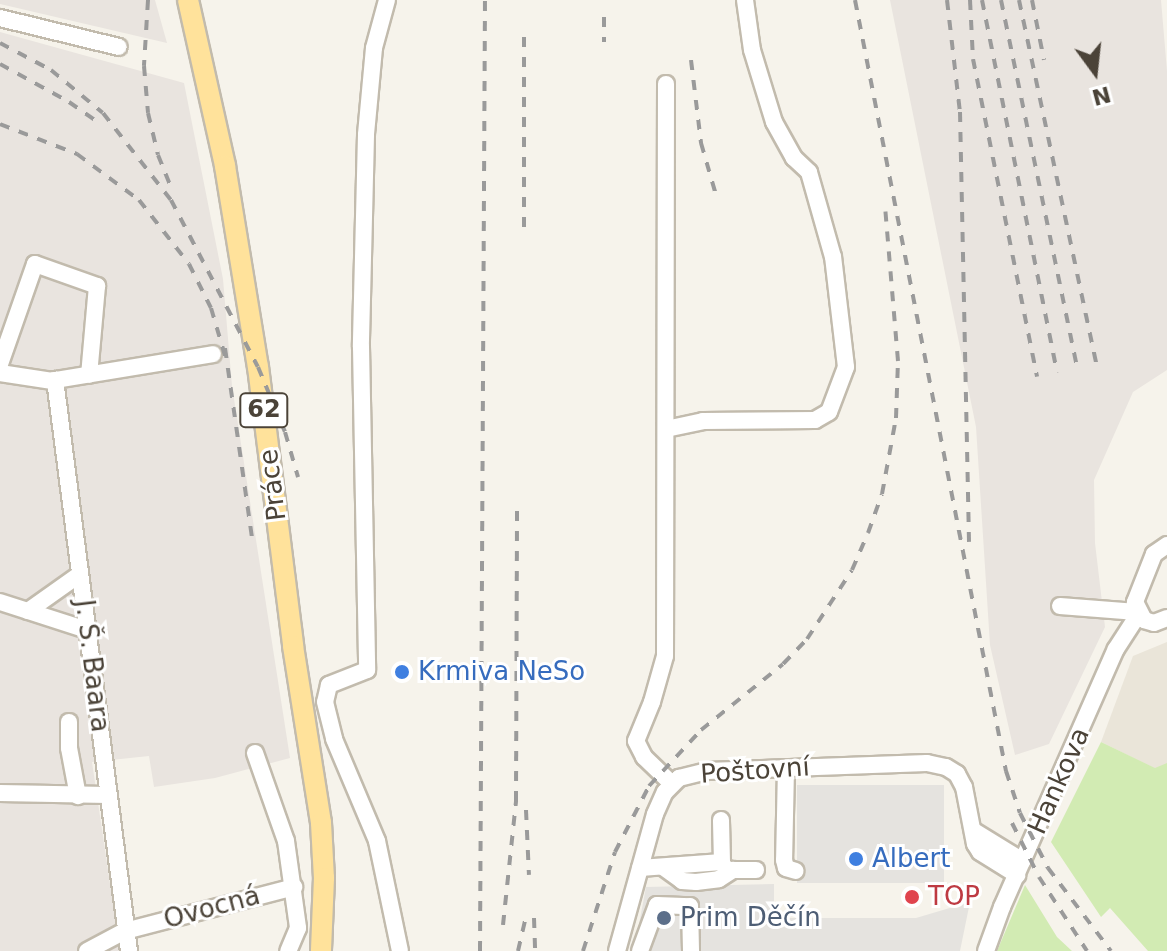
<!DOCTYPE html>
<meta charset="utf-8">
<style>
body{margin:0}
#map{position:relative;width:1167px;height:951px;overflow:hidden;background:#f6f3eb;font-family:"DejaVu Sans",sans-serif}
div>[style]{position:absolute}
.residential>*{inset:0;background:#eae5d9}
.industrial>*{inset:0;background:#e9e4df}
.green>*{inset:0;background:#d2ebb3}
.parking>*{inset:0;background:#e5e3df;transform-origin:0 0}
.roads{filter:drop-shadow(2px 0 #c2bbad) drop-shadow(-2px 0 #c2bbad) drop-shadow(0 2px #c2bbad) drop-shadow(0 -2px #c2bbad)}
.minor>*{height:16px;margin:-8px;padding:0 8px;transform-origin:8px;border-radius:8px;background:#fff}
.major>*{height:20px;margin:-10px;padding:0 10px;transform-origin:10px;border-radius:10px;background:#ffe29b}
.rail>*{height:4px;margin-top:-2px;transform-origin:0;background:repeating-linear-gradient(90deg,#9a9a9a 0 10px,transparent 0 20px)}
.dots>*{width:22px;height:22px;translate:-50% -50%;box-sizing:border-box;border:4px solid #fff;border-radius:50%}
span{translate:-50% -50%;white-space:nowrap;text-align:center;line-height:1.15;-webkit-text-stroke:6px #fff;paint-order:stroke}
.shield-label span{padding:2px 6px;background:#fff;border:2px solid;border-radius:6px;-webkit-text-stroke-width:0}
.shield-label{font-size:24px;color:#4b4338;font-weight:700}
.street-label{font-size:26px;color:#4b4338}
.shop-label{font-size:26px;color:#366cbe}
.left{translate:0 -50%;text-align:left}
.health-label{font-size:26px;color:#be3a42}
.service-label{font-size:26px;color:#4e5e75}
.north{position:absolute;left:1055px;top:32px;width:80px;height:80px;-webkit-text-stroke:6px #fff;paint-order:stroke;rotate:165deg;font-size:22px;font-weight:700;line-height:32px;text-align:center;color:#4b4338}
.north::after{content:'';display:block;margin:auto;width:28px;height:36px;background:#4b4338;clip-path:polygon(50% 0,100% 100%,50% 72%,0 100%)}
</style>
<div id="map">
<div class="residential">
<i style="clip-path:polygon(1167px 642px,1167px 765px,1158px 770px,1101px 742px,1133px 656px)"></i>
</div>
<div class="industrial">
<i style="clip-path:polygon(0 0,155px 0,167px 43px,0 4px)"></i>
<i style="clip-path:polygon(890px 0,1161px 0,1167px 71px,1167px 370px,1133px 392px,1094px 480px,1095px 543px,1105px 627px,1049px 744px,1015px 755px,990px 645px,976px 427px)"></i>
<i style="clip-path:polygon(0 32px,184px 83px,223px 279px,232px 386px,290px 758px,215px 778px,154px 787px,149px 756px,92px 762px,120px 951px,0 951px)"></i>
</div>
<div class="green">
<i style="clip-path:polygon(1101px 742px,1155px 768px,1167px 763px,1167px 951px,1148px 951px,1110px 908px,1101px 917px,1051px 842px)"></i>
<i style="clip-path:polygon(1025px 885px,1057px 937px,1072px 951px,997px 951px)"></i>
</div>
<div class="parking">
<i style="left:797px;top:785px;width:147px;height:98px"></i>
<i style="clip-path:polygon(774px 884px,774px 918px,916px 918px,970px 902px,960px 951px,634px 951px,646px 887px)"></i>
</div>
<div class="roads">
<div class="minor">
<i style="left:387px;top:0;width:50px;rotate:105.2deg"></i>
<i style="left:374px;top:48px;width:87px;rotate:95.3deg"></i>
<i style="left:366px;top:135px;width:212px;rotate:91.4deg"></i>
<i style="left:361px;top:347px;width:323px;rotate:88.9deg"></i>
<i style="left:367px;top:670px;width:41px;rotate:158.5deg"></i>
<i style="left:329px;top:685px;width:17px;rotate:103deg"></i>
<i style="left:325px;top:702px;width:38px;rotate:76deg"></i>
<i style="left:334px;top:739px;width:111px;rotate:67.1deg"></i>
<i style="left:377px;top:841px;width:112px;rotate:78.2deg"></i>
<i style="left:0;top:18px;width:122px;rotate:13.7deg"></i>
<i style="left:666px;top:84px;width:572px;rotate:90.1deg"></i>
<i style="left:665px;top:656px;width:48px;rotate:105.8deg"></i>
<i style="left:652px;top:702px;width:42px;rotate:112.3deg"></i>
<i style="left:636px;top:741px;width:18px;rotate:63deg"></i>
<i style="left:644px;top:757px;width:39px;rotate:44deg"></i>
<i style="left:0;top:364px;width:106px;rotate:-70.7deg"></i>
<i style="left:35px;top:264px;width:66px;rotate:19.5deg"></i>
<i style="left:97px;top:286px;width:89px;rotate:95.1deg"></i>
<i style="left:0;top:373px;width:53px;rotate:8.7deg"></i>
<i style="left:666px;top:429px;width:38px;rotate:-12deg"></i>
<i style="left:703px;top:421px;width:112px;rotate:-0.5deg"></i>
<i style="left:815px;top:420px;width:16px;rotate:-30deg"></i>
<i style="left:829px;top:412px;width:48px;rotate:-69.3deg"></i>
<i style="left:846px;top:367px;width:111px;rotate:-96.7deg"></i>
<i style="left:833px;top:257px;width:88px;rotate:-105.8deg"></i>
<i style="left:809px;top:172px;width:21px;rotate:-137deg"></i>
<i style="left:794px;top:158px;width:41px;rotate:-119.1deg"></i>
<i style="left:774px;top:122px;width:75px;rotate:-107deg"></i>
<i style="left:752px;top:50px;width:50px;rotate:-98deg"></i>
<i style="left:1167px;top:545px;width:16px;rotate:145deg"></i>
<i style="left:1154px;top:554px;width:52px;rotate:111.6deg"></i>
<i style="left:1135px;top:602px;width:20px;rotate:63deg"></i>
<i style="left:1144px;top:620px;width:10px;rotate:17deg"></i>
<i style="left:1154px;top:623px;width:14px;rotate:-21deg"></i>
<i style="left:0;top:602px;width:91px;rotate:17.8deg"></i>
<i style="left:1060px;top:606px;width:77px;rotate:4.5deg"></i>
<i style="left:28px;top:611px;width:64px;rotate:-35.4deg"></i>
<i style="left:69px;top:722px;width:26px;rotate:90deg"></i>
<i style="left:69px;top:748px;width:49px;rotate:79.4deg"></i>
<i style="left:255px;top:753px;width:93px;rotate:70.6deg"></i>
<i style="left:286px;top:841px;width:88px;rotate:82.1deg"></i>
<i style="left:298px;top:928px;width:25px;rotate:113deg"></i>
<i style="left:786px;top:768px;width:92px;rotate:91.2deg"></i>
<i style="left:784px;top:860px;width:8px;rotate:76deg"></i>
<i style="left:786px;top:868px;width:10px;rotate:17deg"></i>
<i style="left:0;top:793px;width:108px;rotate:1.1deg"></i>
<i style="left:974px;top:831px;width:57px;rotate:31.5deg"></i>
<i style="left:663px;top:867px;width:24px;rotate:36deg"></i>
<i style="left:682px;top:881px;width:14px;rotate:4deg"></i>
<i style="left:696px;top:882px;width:23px;rotate:-7deg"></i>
<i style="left:719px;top:879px;width:17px;rotate:-33deg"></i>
<i style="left:725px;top:867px;width:4px;rotate:56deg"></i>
<i style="left:727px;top:870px;width:29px"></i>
<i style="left:640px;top:868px;width:82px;rotate:-4.2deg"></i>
<i style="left:722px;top:862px;width:42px;rotate:-91.4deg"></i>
<i style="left:87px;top:951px;width:43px;rotate:-27.8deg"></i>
<i style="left:125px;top:931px;width:175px;rotate:-14.6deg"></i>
<i style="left:129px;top:951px;width:576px;rotate:-97.38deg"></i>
<i style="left:55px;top:380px;width:160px;rotate:-9.3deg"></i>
<i style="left:617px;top:951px;width:142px;rotate:-74.5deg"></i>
<i style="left:655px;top:814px;width:24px;rotate:-66deg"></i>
<i style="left:665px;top:792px;width:20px;rotate:-45deg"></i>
<i style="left:679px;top:778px;width:29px;rotate:-14deg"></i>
<i style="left:707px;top:771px;width:220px;rotate:-2.1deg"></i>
<i style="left:927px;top:763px;width:19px;rotate:12deg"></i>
<i style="left:946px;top:767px;width:13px;rotate:32deg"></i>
<i style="left:957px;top:774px;width:15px;rotate:62deg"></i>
<i style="left:964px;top:787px;width:58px;rotate:79.1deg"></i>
<i style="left:975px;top:844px;width:9px;rotate:58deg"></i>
<i style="left:980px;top:852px;width:44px;rotate:31.9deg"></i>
<i style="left:640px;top:951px;width:49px;rotate:-69.7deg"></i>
<i style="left:657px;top:905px;width:33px;rotate:2deg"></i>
<i style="left:690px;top:906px;width:45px;rotate:88.7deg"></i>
<i style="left:986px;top:951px;width:47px;rotate:-70deg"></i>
<i style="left:1002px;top:907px;width:282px;rotate:-66.2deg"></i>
<i style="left:1116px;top:649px;width:40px;rotate:-57.1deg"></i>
</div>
<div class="major">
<i style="left:188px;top:0;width:170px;rotate:77.4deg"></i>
<i style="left:225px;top:166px;width:204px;rotate:80.7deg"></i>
<i style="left:258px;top:367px;width:281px;rotate:82.8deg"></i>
<i style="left:293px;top:646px;width:179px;rotate:81deg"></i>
<i style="left:321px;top:823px;width:55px;rotate:86.9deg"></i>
<i style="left:324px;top:878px;width:73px;rotate:92.4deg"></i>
</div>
</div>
<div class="rail">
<i style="left:148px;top:0;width:66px;rotate:93.5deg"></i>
<i style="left:144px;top:66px;width:47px;rotate:85.1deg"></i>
<i style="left:148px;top:113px;width:43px;rotate:76.6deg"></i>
<i style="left:158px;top:155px;width:35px;rotate:68deg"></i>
<i style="left:855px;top:0;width:786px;rotate:78.92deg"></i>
<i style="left:1006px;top:771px;width:44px;rotate:71.6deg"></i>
<i style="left:1020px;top:813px;width:62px;rotate:63deg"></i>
<i style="left:1048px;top:868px;width:104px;rotate:52.8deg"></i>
<i style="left:947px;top:0;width:113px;rotate:83.4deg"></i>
<i style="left:960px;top:112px;width:430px;rotate:88.8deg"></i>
<i style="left:970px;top:0;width:59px;rotate:87.1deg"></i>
<i style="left:973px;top:59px;width:324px;rotate:78.6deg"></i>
<i style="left:982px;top:0;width:380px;rotate:78.6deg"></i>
<i style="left:1001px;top:0;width:376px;rotate:78.3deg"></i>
<i style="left:1019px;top:0;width:371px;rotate:78deg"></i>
<i style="left:1032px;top:0;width:61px;rotate:78.7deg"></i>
<i style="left:604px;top:17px;width:25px;rotate:90deg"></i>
<i style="left:0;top:43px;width:58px;rotate:27.9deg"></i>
<i style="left:51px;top:70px;width:67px;rotate:39.6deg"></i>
<i style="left:103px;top:113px;width:110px;rotate:52deg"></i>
<i style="left:171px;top:200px;width:188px;rotate:62.5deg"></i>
<i style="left:258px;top:367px;width:70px;rotate:67.4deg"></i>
<i style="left:285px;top:432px;width:47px;rotate:73.9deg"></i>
<i style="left:691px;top:60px;width:84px;rotate:83.1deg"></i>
<i style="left:701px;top:143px;width:54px;rotate:73.9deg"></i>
<i style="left:0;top:64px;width:79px;rotate:28.8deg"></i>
<i style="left:69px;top:102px;width:37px;rotate:35deg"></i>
<i style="left:0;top:124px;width:83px;rotate:21.3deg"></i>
<i style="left:77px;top:154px;width:77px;rotate:36.6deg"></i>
<i style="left:139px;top:200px;width:81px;rotate:52deg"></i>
<i style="left:189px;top:264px;width:49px;rotate:63.4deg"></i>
<i style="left:211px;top:308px;width:53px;rotate:73.6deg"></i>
<i style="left:524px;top:227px;width:190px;rotate:-90deg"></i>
<i style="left:225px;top:348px;width:199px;rotate:81.9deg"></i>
<i style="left:526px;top:810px;width:65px;rotate:87.4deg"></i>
<i style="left:1012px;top:823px;width:60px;rotate:63.4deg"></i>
<i style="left:1039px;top:877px;width:88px;rotate:57deg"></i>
<i style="left:534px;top:918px;width:33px;rotate:88deg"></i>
<i style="left:503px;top:925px;width:125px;rotate:-84deg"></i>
<i style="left:516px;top:801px;width:299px;rotate:-89.8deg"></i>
<i style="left:480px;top:951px;width:951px;rotate:-89.7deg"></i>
<i style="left:518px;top:951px;width:35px;rotate:-77deg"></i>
<i style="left:583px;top:951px;width:104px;rotate:-72.1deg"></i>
<i style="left:615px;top:852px;width:74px;rotate:-62.7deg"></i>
<i style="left:649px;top:786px;width:76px;rotate:-47.1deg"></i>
<i style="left:701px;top:730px;width:105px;rotate:-38.8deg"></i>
<i style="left:783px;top:664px;width:35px;rotate:-46deg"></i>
<i style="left:807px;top:639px;width:82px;rotate:-56.9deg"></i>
<i style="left:852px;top:570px;width:40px;rotate:-66.6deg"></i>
<i style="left:868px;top:533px;width:41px;rotate:-70.3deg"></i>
<i style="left:882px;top:494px;width:77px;rotate:-79.6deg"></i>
<i style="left:896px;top:418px;width:57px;rotate:-88deg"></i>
<i style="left:898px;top:361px;width:156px;rotate:-94.8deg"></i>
</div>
<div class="dots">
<i style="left:402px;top:672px;background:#3f7fe0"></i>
<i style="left:856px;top:859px;background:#3f7fe0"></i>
<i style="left:912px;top:897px;background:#e0444e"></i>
<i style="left:664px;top:918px;background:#5c6f8a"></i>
</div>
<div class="shield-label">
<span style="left:264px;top:410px">62</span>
</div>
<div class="street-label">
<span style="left:273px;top:485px;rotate:-97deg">Práce</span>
<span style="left:92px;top:666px;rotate:83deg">J. Š. Baara</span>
<span style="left:755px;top:771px;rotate:-4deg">Poštovní</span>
<span style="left:1059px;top:781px;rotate:-66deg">Hankova</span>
<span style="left:212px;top:908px;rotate:-15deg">Ovocná</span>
</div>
<div class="shop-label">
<span class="left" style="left:418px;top:672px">Krmiva NeSo</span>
<span class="left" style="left:872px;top:859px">Albert</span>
</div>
<div class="health-label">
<span class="left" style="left:928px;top:897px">TOP</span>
</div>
<div class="service-label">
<span class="left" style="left:680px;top:918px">Prim Děčín</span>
</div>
<div class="north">N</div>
</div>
